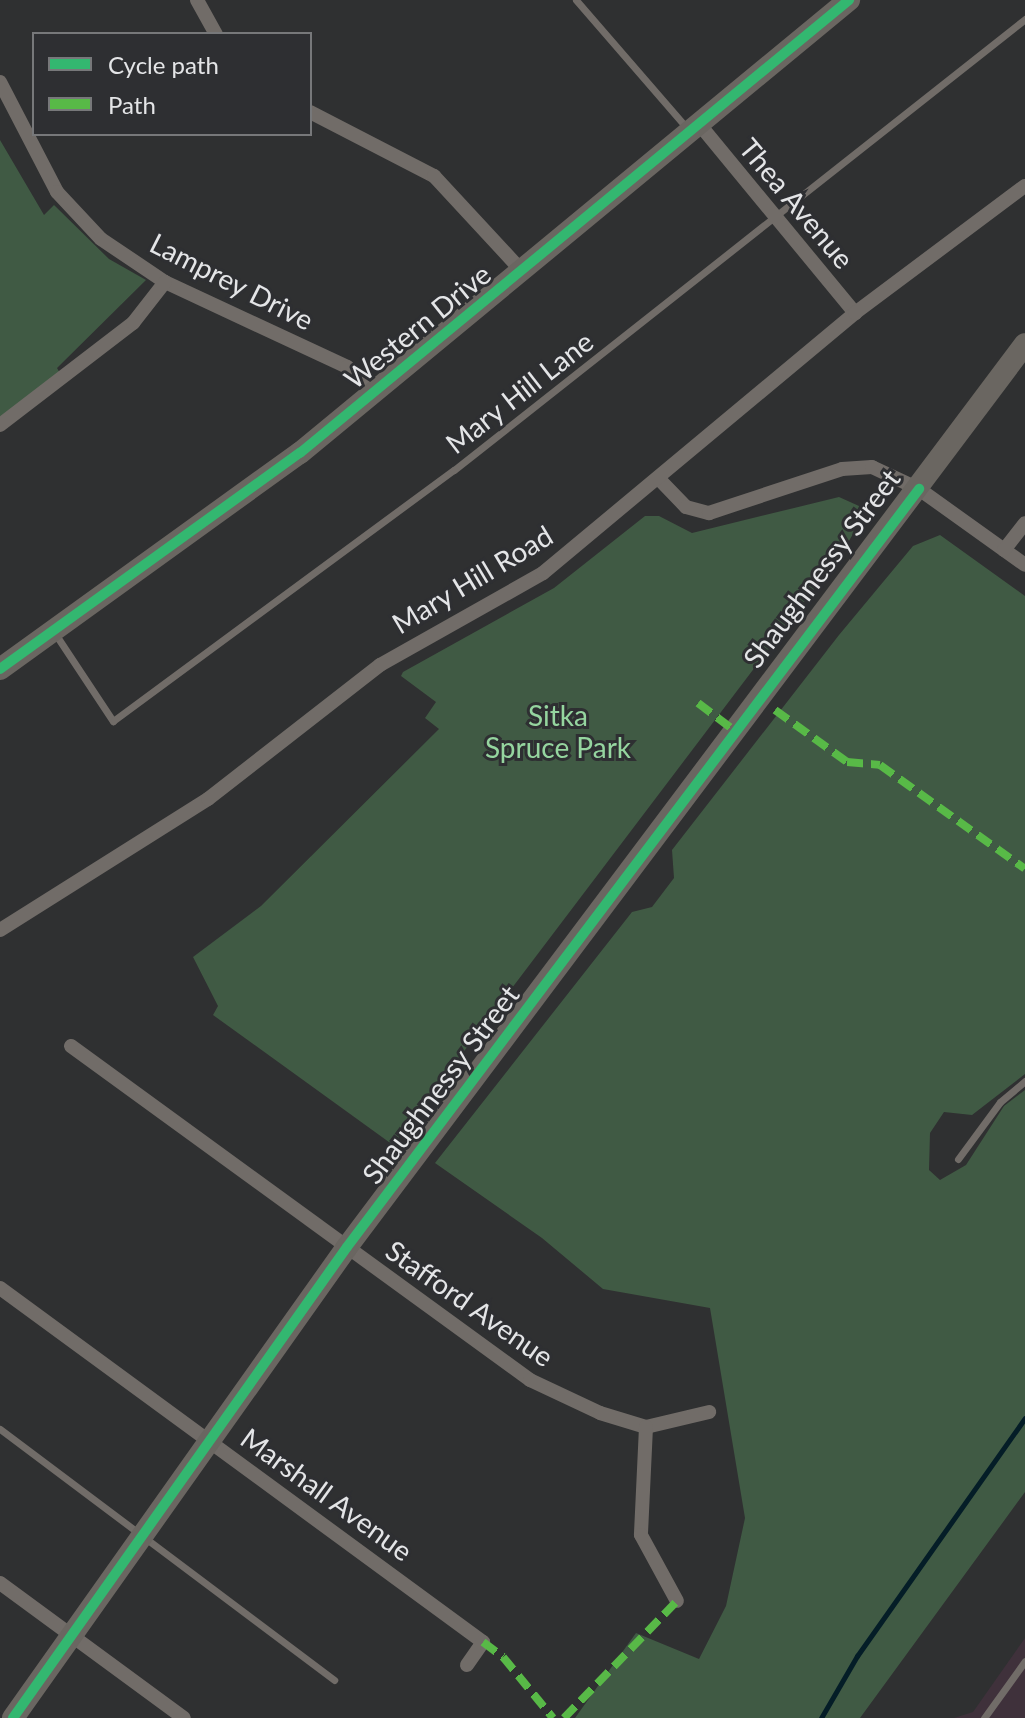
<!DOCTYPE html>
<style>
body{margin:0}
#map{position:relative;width:1025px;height:1718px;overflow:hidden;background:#2f3031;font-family:Lato,sans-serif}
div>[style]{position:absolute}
.industrial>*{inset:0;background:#3f313b}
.green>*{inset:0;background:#405a44}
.stream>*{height:5px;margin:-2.5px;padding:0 2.5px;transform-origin:2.5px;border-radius:2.5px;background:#041d27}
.lane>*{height:7px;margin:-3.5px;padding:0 3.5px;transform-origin:3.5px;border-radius:3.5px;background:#716c68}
.street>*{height:14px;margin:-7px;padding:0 7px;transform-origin:7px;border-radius:7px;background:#716c68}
.secondary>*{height:22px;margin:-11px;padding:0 11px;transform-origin:11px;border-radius:11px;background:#6a6661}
.quiet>*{height:8px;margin-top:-4px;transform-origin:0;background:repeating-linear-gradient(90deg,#58b947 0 16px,transparent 0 24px)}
.cycleway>*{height:10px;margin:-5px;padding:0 5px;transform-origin:5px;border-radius:5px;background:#33b770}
span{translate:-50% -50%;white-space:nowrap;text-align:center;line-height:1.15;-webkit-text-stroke:6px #2e2f32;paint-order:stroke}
.street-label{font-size:28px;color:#e4e5e7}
.park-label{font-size:28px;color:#95d59f}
.legend{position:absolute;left:32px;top:32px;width:280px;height:104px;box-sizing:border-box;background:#2e2f32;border:2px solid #77787a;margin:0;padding:10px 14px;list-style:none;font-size:24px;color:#e4e5e7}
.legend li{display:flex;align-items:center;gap:16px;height:40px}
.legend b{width:40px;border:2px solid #77787a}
</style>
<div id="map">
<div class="industrial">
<i style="clip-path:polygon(1025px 1638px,1025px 1718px,954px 1718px,973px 1712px)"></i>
</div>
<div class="green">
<i style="clip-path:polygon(0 140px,44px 215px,54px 205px,109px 259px,146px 280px,57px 368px,63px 378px,0 420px)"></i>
<i style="clip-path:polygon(839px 497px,859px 506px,853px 534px,843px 551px,393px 1145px,213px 1015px,218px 1006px,193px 957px,261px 906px,439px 729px,425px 718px,436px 702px,401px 676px,403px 672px,554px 588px,645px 516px,659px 516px,692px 533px)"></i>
<i style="clip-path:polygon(940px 535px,1025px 596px,1025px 1074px,972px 1115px,944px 1112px,930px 1133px,929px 1170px,940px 1180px,966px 1165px,1004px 1106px,1025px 1090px,1025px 1492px,860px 1718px,575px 1718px,636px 1633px,699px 1659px,726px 1606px,745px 1518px,710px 1308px,603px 1289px,542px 1238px,435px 1163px,632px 912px,652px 907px,674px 878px,672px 850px,839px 635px,913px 546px)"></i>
</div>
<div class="stream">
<i style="left:821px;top:1718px;width:72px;rotate:-59.9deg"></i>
<i style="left:857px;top:1656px;width:291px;rotate:-54.8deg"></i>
</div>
<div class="lane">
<i style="left:576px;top:0;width:169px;rotate:49.1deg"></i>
<i style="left:54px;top:632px;width:107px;rotate:56.5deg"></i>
<i style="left:113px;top:721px;width:423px;rotate:-36.4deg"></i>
<i style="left:454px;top:470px;width:728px;rotate:-38.3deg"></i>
<i style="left:958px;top:1159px;width:71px;rotate:-53.6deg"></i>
<i style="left:1000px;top:1102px;width:33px;rotate:-40deg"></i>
<i style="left:0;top:1429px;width:418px;rotate:36.9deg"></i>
<i style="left:984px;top:1718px;width:70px;rotate:-54.3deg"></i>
</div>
<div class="street">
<i style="left:197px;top:0;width:39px;rotate:61deg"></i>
<i style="left:0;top:82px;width:124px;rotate:62.6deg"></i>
<i style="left:57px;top:192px;width:64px;rotate:46.9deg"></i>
<i style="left:101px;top:239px;width:77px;rotate:33.9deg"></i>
<i style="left:165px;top:282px;width:201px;rotate:25deg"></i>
<i style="left:347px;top:367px;width:39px;rotate:37deg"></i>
<i style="left:310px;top:112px;width:140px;rotate:27.3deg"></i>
<i style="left:434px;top:176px;width:129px;rotate:47.2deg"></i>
<i style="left:700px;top:125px;width:244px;rotate:50.5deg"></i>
<i style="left:0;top:425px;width:168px;rotate:-37.5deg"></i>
<i style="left:133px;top:323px;width:52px;rotate:-52deg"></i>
<i style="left:659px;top:479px;width:39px;rotate:46deg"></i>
<i style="left:686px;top:507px;width:24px;rotate:15deg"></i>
<i style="left:709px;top:513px;width:140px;rotate:-18.3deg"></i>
<i style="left:842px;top:469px;width:30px;rotate:-4deg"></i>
<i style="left:872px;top:467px;width:52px;rotate:25.1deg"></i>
<i style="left:919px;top:489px;width:130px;rotate:35.6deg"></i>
<i style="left:1004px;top:550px;width:34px;rotate:-52deg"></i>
<i style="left:0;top:930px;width:246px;rotate:-32.2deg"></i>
<i style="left:208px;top:799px;width:218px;rotate:-37.9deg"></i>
<i style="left:380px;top:665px;width:187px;rotate:-29.4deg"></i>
<i style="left:543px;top:573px;width:406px;rotate:-39.8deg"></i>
<i style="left:855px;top:313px;width:212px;rotate:-36.8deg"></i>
<i style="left:71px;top:1046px;width:568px;rotate:36.04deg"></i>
<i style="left:530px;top:1380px;width:77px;rotate:25.2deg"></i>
<i style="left:600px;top:1413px;width:48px;rotate:16.9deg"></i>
<i style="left:646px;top:1427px;width:65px;rotate:-13.4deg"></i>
<i style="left:0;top:1288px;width:599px;rotate:36.24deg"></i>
<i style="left:483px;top:1642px;width:28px;rotate:125deg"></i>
<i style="left:646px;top:1427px;width:108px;rotate:92.7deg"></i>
<i style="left:641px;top:1535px;width:75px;rotate:61.4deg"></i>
<i style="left:0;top:1583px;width:228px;rotate:36.3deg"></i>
</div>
<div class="secondary">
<i style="left:0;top:669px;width:370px;rotate:-35.8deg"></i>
<i style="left:300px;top:453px;width:712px;rotate:-39.53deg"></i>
<i style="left:13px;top:1718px;width:577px;rotate:-54.66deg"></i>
<i style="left:347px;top:1247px;width:1129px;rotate:-53.1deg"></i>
</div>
<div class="quiet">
<i style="left:698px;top:703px;width:46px;rotate:37.1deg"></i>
<i style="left:775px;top:710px;width:89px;rotate:35.8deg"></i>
<i style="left:847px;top:762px;width:33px;rotate:5deg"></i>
<i style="left:880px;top:765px;width:178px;rotate:35.6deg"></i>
<i style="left:483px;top:1642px;width:25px;rotate:37deg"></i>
<i style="left:503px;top:1657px;width:79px;rotate:50.7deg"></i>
<i style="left:564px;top:1718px;width:163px;rotate:-46deg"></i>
</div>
<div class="cycleway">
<i style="left:0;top:669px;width:370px;rotate:-35.8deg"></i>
<i style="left:300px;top:453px;width:712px;rotate:-39.53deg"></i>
<i style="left:13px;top:1718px;width:577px;rotate:-54.66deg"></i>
<i style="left:347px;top:1247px;width:950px;rotate:-52.96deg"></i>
</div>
<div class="street-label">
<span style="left:797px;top:203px;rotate:50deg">Thea Avenue</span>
<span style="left:232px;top:281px;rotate:27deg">Lamprey Drive</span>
<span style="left:417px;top:326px;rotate:-39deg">Western Drive</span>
<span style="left:519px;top:392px;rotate:-38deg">Mary Hill Lane</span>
<span style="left:821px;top:568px;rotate:-53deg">Shaughnessy Street</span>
<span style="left:472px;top:579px;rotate:-31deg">Mary Hill Road</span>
<span style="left:440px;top:1084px;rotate:-53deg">Shaughnessy Street</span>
<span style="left:470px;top:1303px;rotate:35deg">Stafford Avenue</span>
<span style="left:327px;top:1494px;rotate:36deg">Marshall Avenue</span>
</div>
<div class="park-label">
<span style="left:558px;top:731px">Sitka<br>Spruce Park</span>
</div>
<ul class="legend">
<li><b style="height:10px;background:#33b770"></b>Cycle path</li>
<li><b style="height:10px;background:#58b947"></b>Path</li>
</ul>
</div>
